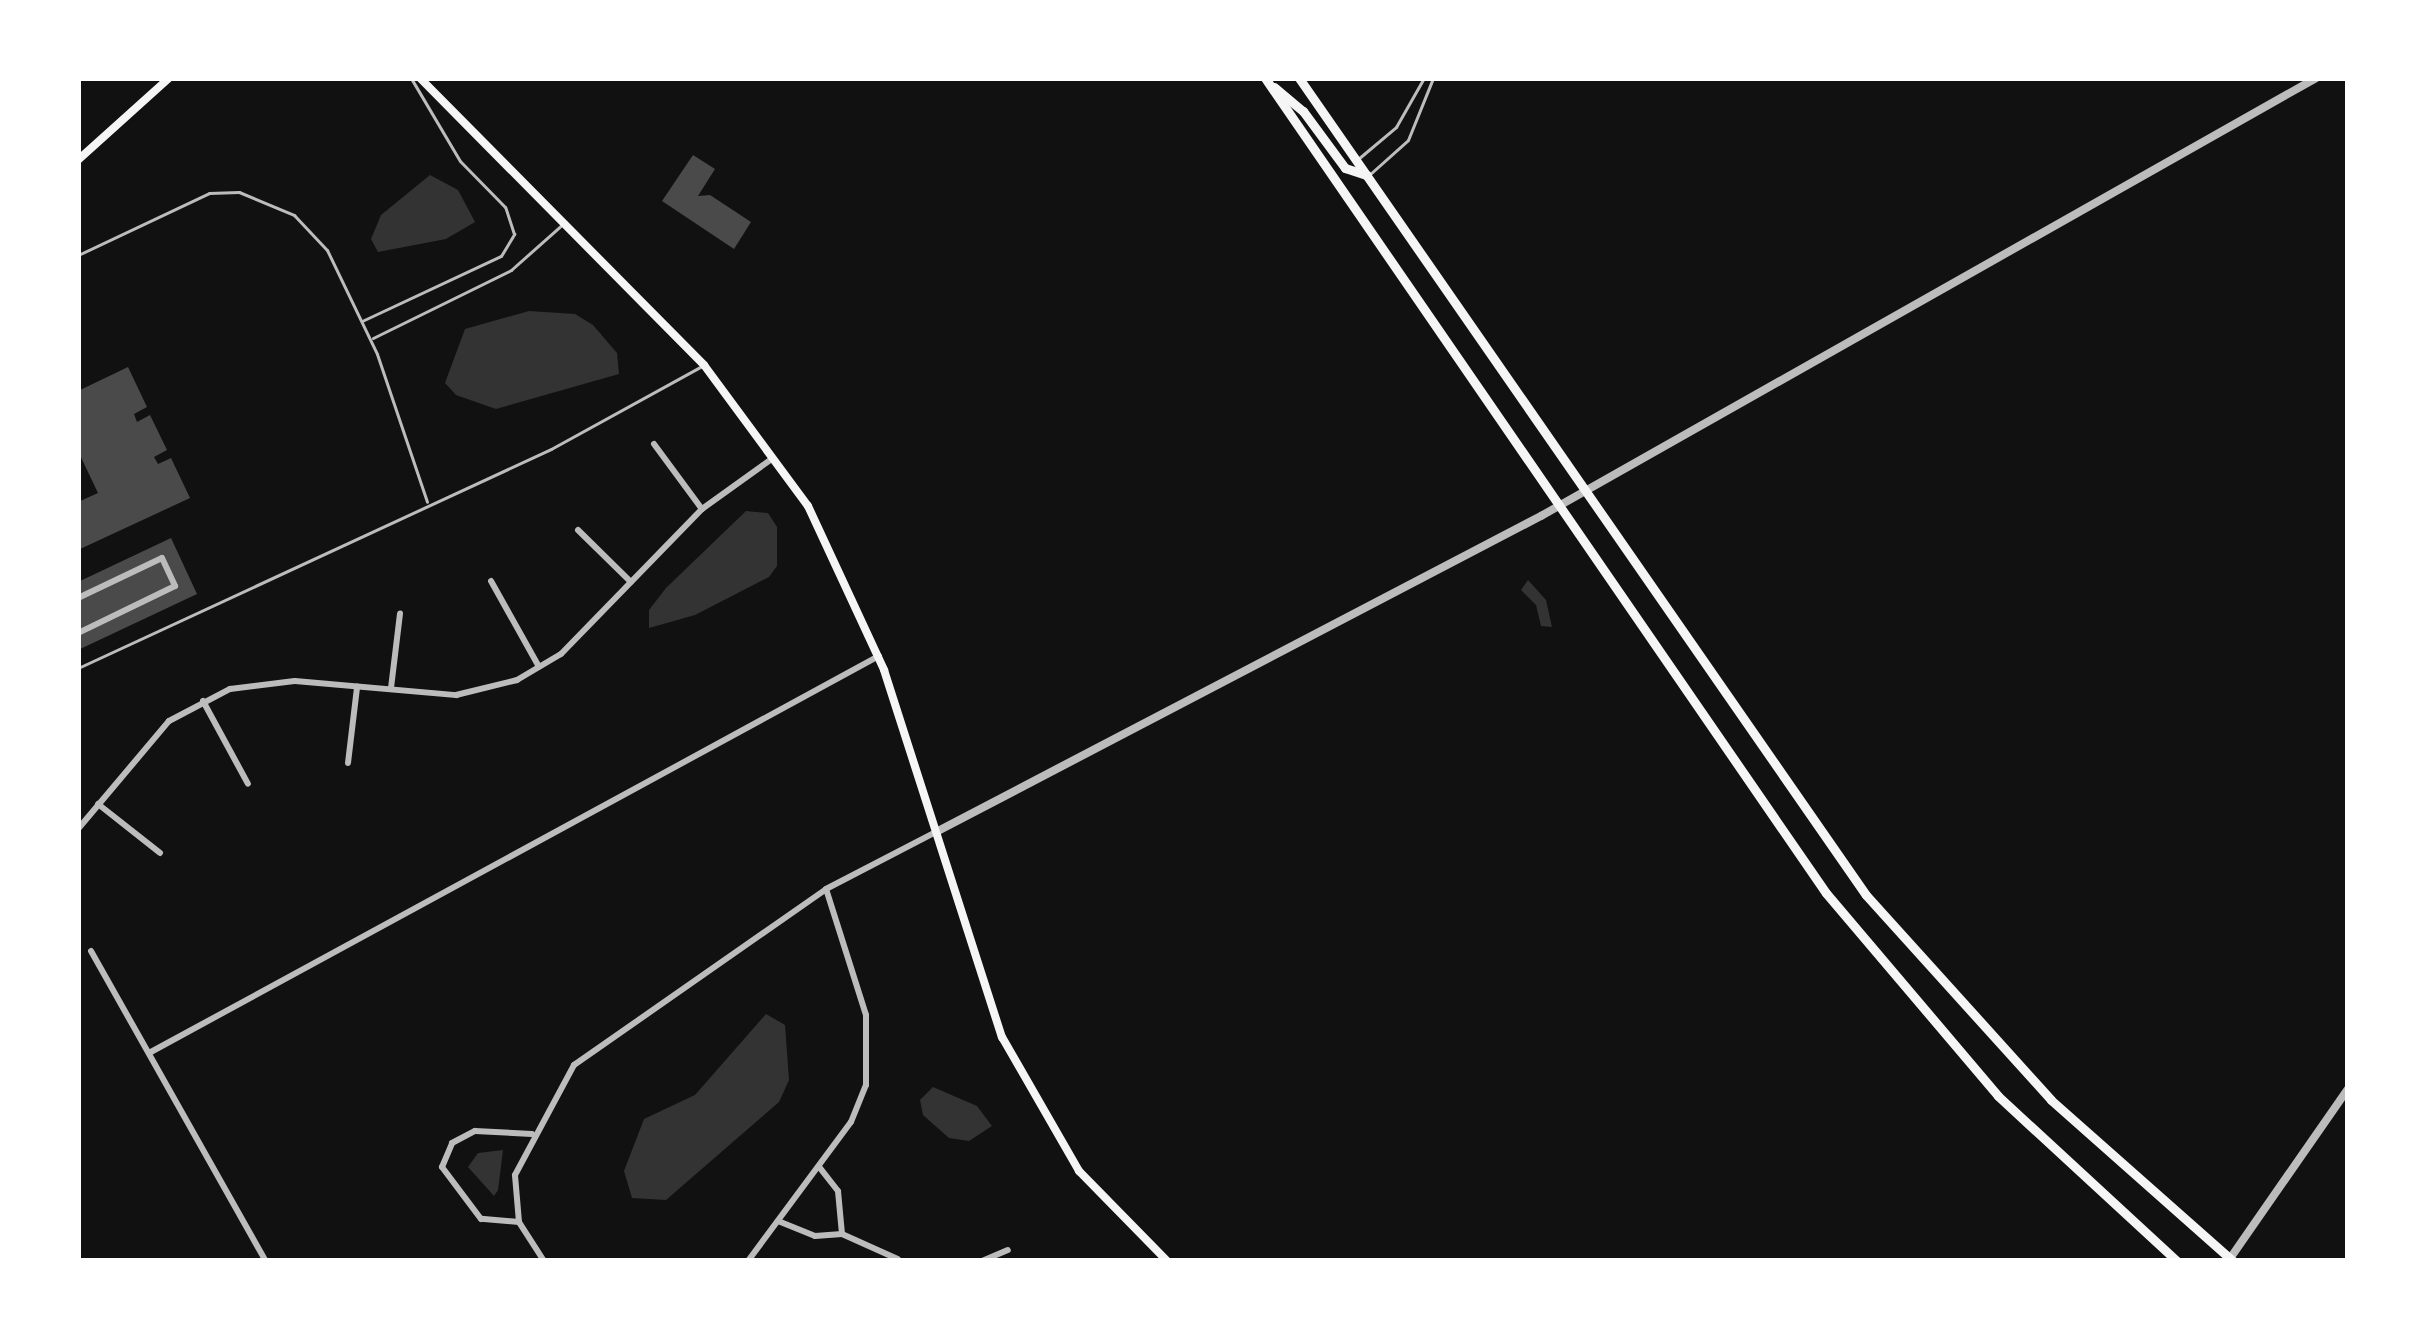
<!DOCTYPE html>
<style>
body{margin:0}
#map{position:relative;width:2426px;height:1339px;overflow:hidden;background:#111;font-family:Helvetica,sans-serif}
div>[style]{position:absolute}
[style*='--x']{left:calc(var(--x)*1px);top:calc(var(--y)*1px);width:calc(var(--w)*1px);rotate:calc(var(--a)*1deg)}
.water>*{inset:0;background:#333}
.building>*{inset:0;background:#4a4a4a}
.service>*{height:3px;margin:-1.5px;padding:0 1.5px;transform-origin:1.5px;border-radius:1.5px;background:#bcbcbc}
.minor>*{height:6px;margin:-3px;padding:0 3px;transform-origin:3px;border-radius:3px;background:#bcbcbc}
.tertiary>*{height:8px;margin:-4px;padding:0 4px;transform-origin:4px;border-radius:4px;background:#bcbcbc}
.secondary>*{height:8px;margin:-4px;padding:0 4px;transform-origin:4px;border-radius:4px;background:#f5f5f5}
.primary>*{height:9px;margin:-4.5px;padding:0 4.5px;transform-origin:4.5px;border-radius:4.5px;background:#f5f5f5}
span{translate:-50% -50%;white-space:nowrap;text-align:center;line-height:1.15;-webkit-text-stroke:12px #fff;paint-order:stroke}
.frame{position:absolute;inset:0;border:81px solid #fff;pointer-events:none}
</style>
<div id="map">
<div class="water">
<div style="clip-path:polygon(430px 175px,458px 190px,475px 222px,446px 239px,378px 252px,371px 239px,381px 215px)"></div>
<div style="clip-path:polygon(529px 311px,575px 314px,593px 325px,617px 353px,619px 374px,496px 409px,456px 395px,445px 383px,465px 329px)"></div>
<div style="clip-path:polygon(746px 511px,768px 513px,777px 527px,777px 566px,769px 577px,695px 615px,649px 628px,649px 610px,666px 588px)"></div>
<div style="clip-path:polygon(1528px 580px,1546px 600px,1552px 627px,1541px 626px,1536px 605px,1521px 590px)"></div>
<div style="clip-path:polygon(766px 1014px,785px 1025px,789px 1080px,779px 1102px,666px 1200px,632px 1198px,624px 1171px,644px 1119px,695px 1095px)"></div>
<div style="clip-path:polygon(933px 1087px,977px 1106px,992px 1126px,969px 1141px,949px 1138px,923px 1115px,920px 1100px)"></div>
<div style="clip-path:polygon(503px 1150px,498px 1190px,494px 1196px,468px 1167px,478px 1153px)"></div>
</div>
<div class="building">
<div style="clip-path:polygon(693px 155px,715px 169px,698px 196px,710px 195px,751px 222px,734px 249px,662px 201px)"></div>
<div style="clip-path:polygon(128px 367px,147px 407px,134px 414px,137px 422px,150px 415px,167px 450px,154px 457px,158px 464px,171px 458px,190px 498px,78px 550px,78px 502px,98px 493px,78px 451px,78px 391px)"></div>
<div style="clip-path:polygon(171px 538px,197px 594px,78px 650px,78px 582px)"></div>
</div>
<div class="service">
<div style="--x:1358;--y:159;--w:50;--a:-40.1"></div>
<div style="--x:1396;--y:127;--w:56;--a:-60.3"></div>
<div style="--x:1369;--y:175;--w:52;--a:-41.9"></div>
<div style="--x:1408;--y:140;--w:67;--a:-68"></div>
<div style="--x:78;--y:255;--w:145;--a:-25.3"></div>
<div style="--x:209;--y:193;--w:30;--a:-2"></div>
<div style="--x:239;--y:192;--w:60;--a:22.7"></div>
<div style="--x:294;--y:215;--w:48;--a:46.7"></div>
<div style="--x:327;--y:250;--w:115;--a:64.3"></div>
<div style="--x:377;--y:354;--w:156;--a:71.3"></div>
<div style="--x:362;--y:321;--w:153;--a:-25.1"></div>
<div style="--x:501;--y:256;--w:26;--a:-59"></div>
<div style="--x:514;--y:234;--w:28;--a:-108"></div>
<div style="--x:505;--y:207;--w:64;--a:-134.4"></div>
<div style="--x:460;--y:161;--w:96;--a:-120.6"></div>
<div style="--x:373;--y:338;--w:154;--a:-26.2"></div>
<div style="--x:511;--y:270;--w:71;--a:-41.6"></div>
<div style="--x:78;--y:668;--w:521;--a:-24.84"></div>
<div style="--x:551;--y:449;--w:172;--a:-28.8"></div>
</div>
<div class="minor">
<div style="--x:654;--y:444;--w:81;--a:53.6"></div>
<div style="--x:578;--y:530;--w:74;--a:44.5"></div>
<div style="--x:491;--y:581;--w:98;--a:60.8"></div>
<div style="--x:78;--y:598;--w:93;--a:-25.5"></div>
<div style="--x:162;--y:558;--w:31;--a:65"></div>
<div style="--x:175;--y:586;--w:108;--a:154.1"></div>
<div style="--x:391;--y:688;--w:75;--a:-83.1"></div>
<div style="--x:203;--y:701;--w:94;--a:61.5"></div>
<div style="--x:348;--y:763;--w:77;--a:-83.2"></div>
<div style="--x:98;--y:804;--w:79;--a:38.3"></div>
<div style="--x:78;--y:829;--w:141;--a:-49.9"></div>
<div style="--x:169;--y:721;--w:69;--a:-27.7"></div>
<div style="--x:230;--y:689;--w:65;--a:-7"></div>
<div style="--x:295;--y:681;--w:162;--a:5"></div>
<div style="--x:456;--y:695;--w:63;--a:-13.8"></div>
<div style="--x:517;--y:680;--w:51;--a:-30.6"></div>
<div style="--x:561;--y:654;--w:202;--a:-45.8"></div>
<div style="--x:702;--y:509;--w:87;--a:-35.7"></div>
<div style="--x:91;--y:951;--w:356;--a:60.6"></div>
<div style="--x:149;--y:1053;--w:831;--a:-28.54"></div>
<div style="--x:778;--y:1221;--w:40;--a:22"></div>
<div style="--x:815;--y:1236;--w:27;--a:-4"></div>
<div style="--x:842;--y:1234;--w:43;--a:-95.3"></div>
<div style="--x:838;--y:1191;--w:31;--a:-128"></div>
<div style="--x:519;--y:1222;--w:38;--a:-175"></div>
<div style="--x:481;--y:1219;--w:65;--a:-126.9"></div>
<div style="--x:442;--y:1167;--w:26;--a:-67"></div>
<div style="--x:452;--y:1143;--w:26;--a:-28"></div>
<div style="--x:475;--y:1131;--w:57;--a:3"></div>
<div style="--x:842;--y:1234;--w:61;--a:24.1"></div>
<div style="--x:544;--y:1261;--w:46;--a:-122.7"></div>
<div style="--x:519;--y:1222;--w:47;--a:-94.9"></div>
<div style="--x:515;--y:1175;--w:125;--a:-61.8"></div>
<div style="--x:574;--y:1065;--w:307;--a:-34.9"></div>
<div style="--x:826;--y:889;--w:124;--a:-27.4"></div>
<div style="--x:748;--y:1261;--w:173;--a:-53.5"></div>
<div style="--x:851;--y:1122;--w:40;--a:-68"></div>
<div style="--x:866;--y:1085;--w:70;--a:-90"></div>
<div style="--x:866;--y:1015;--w:132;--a:-107.6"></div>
<div style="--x:982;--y:1261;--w:28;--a:-23"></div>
</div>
<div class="tertiary">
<div style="--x:936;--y:832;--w:683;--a:-27.58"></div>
<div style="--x:1541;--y:516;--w:890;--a:-29.47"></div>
<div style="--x:2229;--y:1260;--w:208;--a:-55.2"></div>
</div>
<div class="secondary">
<div style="--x:420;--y:78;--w:404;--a:45.3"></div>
<div style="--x:704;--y:365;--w:175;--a:53.6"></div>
<div style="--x:808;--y:506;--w:181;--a:65.1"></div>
<div style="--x:884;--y:670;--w:386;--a:72.2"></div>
<div style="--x:1002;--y:1037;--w:155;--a:60.1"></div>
<div style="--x:1079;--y:1171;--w:126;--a:45.6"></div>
<div style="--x:78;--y:160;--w:122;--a:-42"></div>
</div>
<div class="primary">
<div style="--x:1265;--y:78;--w:989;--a:55.46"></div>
<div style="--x:1826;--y:893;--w:266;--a:49.7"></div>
<div style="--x:1998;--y:1096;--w:243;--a:42.7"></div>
<div style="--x:1299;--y:78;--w:994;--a:55.24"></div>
<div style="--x:1866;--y:895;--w:276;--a:47.9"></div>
<div style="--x:2051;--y:1100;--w:243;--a:41.5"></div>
<div style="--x:1274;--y:87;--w:38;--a:40"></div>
<div style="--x:1303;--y:111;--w:71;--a:53.6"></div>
<div style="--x:1345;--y:168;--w:23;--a:18"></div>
</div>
<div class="frame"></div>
</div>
